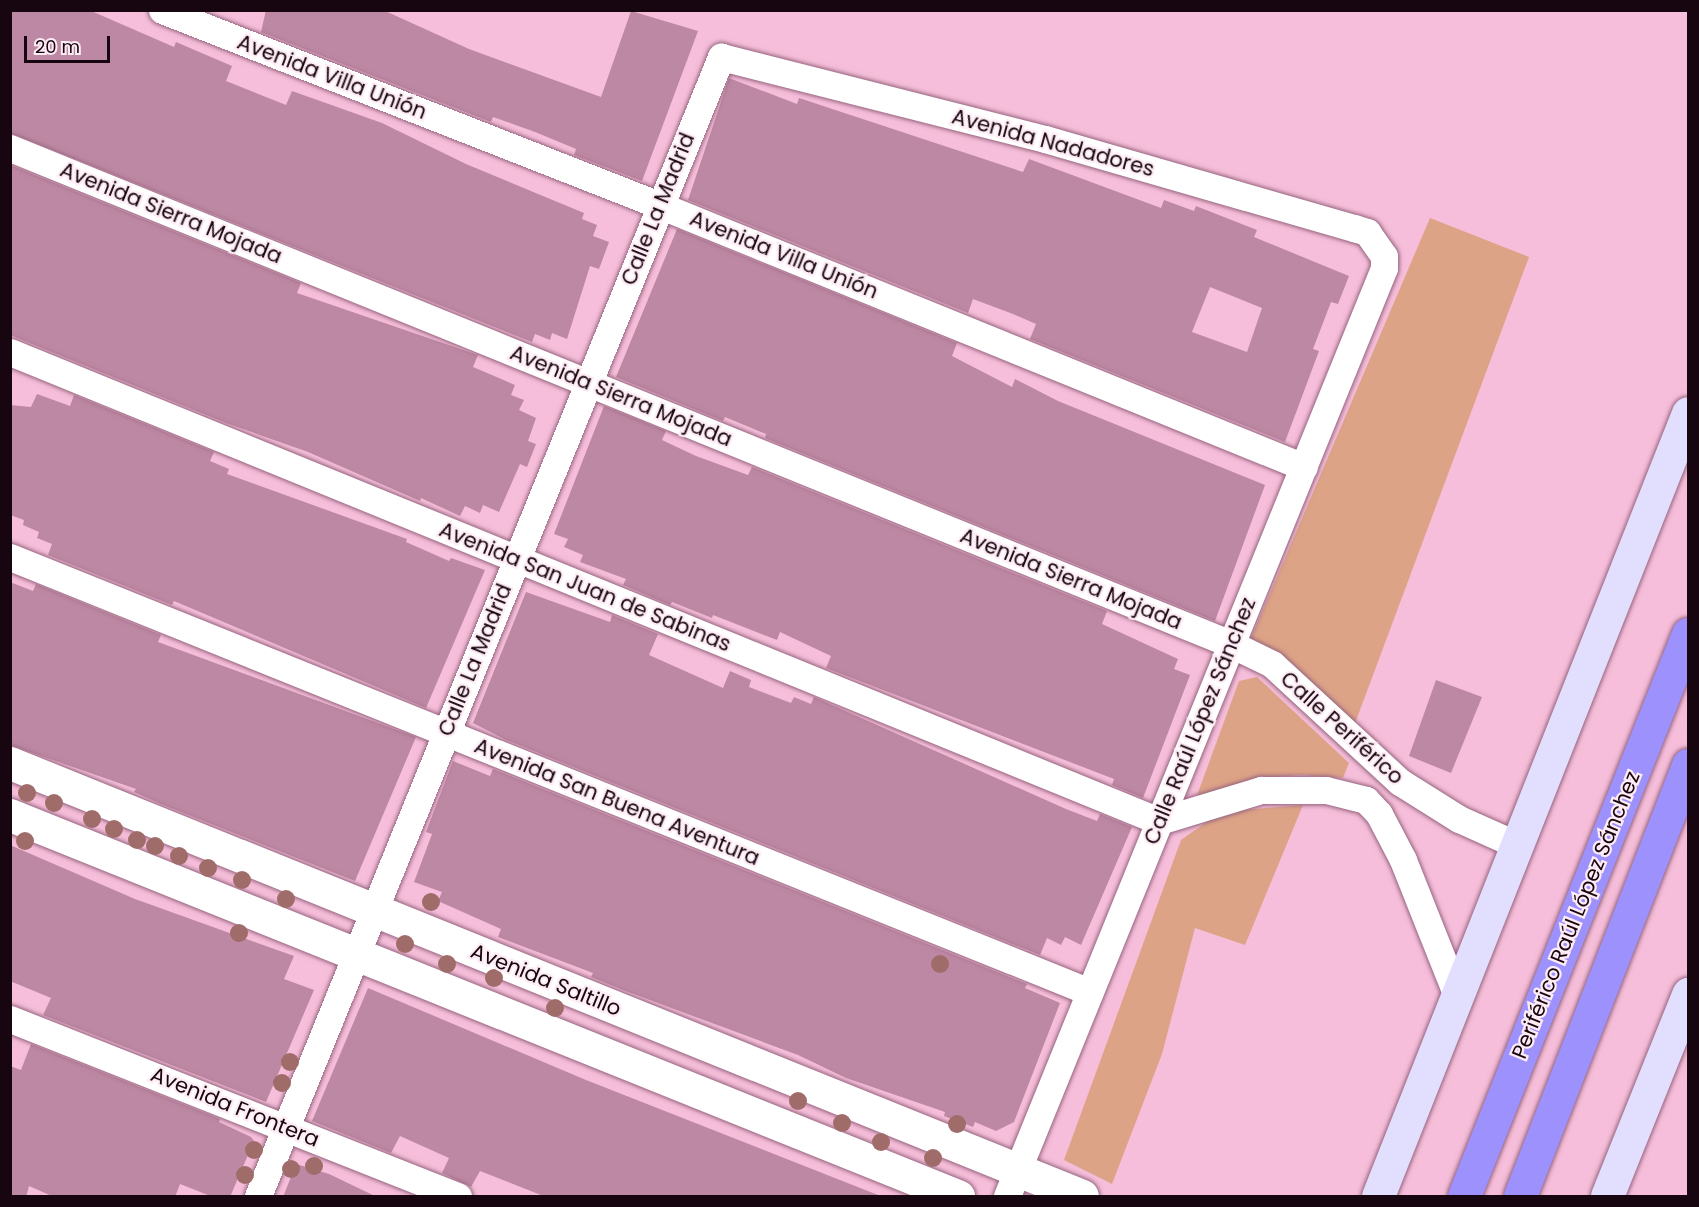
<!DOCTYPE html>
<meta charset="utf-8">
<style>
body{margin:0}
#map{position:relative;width:1699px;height:1207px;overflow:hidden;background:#f6beda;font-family:Poppins,sans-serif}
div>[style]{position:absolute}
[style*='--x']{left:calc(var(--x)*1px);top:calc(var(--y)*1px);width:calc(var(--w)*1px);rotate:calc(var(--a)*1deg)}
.green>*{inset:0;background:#dda387}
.building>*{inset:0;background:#bd88a3}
.roads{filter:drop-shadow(0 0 2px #96647e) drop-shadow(0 0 2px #96647e)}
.minor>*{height:27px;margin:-13.5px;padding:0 13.5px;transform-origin:13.5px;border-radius:13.5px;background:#fff}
.tertiary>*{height:33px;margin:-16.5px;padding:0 16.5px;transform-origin:16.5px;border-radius:16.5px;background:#fff}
.secondary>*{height:33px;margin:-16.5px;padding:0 16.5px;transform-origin:16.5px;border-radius:16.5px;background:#e2defe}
.motorway>*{height:33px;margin:-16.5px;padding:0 16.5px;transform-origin:16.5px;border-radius:16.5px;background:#9d92fd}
.trees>*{width:18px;height:18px;margin:-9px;border-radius:50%;background:#a06c6a}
span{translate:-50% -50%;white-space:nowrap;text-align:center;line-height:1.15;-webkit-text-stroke:4.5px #feecf4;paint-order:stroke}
.street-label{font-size:21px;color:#170610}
.frame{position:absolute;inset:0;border:12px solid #170610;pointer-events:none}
.scale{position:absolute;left:24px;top:36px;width:86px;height:27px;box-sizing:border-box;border:3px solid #170610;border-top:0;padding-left:8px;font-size:18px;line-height:21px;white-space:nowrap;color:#170610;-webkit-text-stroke:4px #feecf4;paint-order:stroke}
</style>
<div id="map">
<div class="green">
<div style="clip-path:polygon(1430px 218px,1529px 257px,1354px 726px,1251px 638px)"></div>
<div style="clip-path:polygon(1257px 677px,1349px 763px,1343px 778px,1301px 775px,1258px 778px,1196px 798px,1239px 681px)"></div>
<div style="clip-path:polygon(1303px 805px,1245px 945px,1195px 928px,1162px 1054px,1112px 1184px,1064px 1160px,1181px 840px,1208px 821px,1230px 811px)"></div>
</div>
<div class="building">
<div style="clip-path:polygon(10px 10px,89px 10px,174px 47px,176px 42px,232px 66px,226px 81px,286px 105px,292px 91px,382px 123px,466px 164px,584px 213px,582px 219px,597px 225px,593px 236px,609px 242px,599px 269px,590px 266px,567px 339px,552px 333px,550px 340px,535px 334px,532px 342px,10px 133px)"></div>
<div style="clip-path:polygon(266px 10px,383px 10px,469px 49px,601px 97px,631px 11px,698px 31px,642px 181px,574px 155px,576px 149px,535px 132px,493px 117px,491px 122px,261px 32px)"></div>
<div style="clip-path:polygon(evenodd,729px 78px,797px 104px,799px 98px,1023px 172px,1029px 159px,1161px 208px,1164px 200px,1194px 211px,1196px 206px,1257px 230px,1254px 237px,1349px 276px,1338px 304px,1331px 302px,1313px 349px,1319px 351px,1285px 442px,1030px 339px,1036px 324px,1013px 314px,973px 299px,968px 313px,688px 200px,729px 78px,1210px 287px,1262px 308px,1247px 352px,1192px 332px,1210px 287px)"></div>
<div style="clip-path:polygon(10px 165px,301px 283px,297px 293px,478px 355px,473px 367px,515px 385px,511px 395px,524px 400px,519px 410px,536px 418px,528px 441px,536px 444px,527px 467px,520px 464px,499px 512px,483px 505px,480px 513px,465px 506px,460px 516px,421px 498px,420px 501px,308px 452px,226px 423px,10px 335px)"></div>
<div style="clip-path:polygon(677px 229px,957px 343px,952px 356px,1012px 387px,1015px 379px,1058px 401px,1265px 485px,1215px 621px,765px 438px,766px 434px,725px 417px,723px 421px,616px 377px)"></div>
<div style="clip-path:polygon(37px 394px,70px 406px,74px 395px,214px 452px,210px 461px,229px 469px,227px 474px,407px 539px,406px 542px,449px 561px,451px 558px,485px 570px,426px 708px,174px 601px,172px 605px,48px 555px,52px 544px,37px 538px,39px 532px,23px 525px,24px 520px,10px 515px,10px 405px,31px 407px)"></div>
<div style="clip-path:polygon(604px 406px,666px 431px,662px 440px,696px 456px,748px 475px,752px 467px,1107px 611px,1102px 624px,1178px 659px,1174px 669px,1190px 675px,1143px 798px,1112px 785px,1114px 779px,826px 668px,831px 656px,780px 632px,777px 640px,713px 615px,712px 618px,672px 602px,670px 605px,623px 585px,626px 579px,580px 562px,583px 555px,564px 547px,568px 539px,554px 534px)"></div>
<div style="clip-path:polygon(10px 582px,33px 591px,36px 584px,161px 635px,158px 642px,416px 737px,355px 881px,161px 804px,134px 792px,136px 789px,10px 745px)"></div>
<div style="clip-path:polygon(526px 592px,610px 622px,612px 615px,658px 634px,649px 655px,723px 688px,730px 671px,751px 680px,749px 687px,791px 703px,794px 697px,811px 704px,814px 697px,1066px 809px,1097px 821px,1100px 814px,1132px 827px,1081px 945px,1065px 937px,1061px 945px,1047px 938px,1040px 955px,504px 739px,473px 723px)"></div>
<div style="clip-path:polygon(1436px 680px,1482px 697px,1451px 773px,1409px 756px)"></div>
<div style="clip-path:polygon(453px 761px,490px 776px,493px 769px,1027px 984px,1025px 988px,1060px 1003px,1014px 1122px,996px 1131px,975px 1122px,973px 1127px,944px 1116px,945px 1112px,846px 1078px,798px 1055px,623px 990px,591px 977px,593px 973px,498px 937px,501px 929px,438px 901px,442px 892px,414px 882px,432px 834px,426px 832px)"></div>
<div style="clip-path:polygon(10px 845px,135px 899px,294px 956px,284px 979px,314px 990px,266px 1102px,43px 1015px,51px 998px,10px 981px)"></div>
<div style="clip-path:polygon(368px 988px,586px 1080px,883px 1197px,546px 1197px,480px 1171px,471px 1187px,442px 1173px,449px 1158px,400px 1136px,391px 1153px,312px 1121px)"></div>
<div style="clip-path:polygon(31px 1044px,220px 1119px,219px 1122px,251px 1137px,254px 1141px,230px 1197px,213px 1197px,180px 1184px,175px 1197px,54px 1197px,29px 1186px,26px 1197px,10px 1197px,10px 1066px,21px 1070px)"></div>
<div style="clip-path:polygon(296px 1164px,329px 1174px,377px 1197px,283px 1197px)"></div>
</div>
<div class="roads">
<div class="minor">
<div style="--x:162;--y:10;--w:534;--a:21.42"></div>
<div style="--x:659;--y:205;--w:696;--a:22.11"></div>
<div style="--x:10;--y:148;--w:1318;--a:22.11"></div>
<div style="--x:1231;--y:644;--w:46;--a:26"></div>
<div style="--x:1272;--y:664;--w:174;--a:42.7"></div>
<div style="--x:1400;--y:782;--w:70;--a:32.1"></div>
<div style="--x:1459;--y:819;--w:64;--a:24.1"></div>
<div style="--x:10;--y:352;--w:1241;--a:22.2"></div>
<div style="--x:1159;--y:821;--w:107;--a:-16.9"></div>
<div style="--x:1261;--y:790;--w:65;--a:0"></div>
<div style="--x:1326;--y:790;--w:41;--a:14"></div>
<div style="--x:1366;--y:800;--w:19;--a:47"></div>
<div style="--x:1379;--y:814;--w:52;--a:62.4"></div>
<div style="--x:1403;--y:860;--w:146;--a:68.3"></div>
<div style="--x:10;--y:557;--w:1164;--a:21.94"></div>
<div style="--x:10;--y:1019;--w:482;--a:21.6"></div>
<div style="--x:258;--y:1196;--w:1230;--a:-67.88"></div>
<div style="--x:721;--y:57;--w:334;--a:14.2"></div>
<div style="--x:1045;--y:139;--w:322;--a:16.1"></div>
<div style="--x:1354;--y:228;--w:14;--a:17"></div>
<div style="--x:1367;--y:232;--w:29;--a:55"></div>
<div style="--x:1384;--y:256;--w:12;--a:90"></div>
<div style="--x:1384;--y:268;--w:1002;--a:112.11"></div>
</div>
<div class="tertiary">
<div style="--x:10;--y:763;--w:1156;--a:21.99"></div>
<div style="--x:10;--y:815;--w:1022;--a:21.9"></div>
</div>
<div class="secondary">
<div style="--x:1378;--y:1196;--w:842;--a:-68.4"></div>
<div style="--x:1607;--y:1196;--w:218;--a:-68.1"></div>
</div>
<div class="motorway">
<div style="--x:1464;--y:1196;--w:605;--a:-68.27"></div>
<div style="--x:1520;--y:1196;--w:463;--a:-68.7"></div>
</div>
</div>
<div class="trees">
<div style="left:27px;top:793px"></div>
<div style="left:54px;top:803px"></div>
<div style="left:92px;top:819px"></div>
<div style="left:114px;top:829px"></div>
<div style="left:137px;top:840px"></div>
<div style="left:25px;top:841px"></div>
<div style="left:155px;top:846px"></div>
<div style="left:179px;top:856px"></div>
<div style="left:208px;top:868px"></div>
<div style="left:242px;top:880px"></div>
<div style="left:286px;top:899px"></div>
<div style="left:431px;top:902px"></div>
<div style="left:239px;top:933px"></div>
<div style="left:405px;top:944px"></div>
<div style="left:447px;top:964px"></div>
<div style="left:940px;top:964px"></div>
<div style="left:494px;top:978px"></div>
<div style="left:555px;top:1008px"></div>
<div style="left:290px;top:1062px"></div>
<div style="left:282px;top:1083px"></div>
<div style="left:798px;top:1101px"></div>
<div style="left:842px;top:1123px"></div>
<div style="left:957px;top:1124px"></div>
<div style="left:881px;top:1142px"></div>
<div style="left:254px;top:1150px"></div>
<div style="left:933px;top:1158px"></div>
<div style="left:314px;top:1166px"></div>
<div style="left:291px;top:1169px"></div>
<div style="left:245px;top:1175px"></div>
</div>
<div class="street-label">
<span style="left:332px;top:77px;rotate:21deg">Avenida Villa Unión</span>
<span style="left:1053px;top:143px;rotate:15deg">Avenida Nadadores</span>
<span style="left:658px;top:209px;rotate:-68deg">Calle La Madrid</span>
<span style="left:171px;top:213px;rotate:22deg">Avenida Sierra Mojada</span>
<span style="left:784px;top:255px;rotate:22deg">Avenida Villa Unión</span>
<span style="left:621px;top:396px;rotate:22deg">Avenida Sierra Mojada</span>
<span style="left:1071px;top:579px;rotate:22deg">Avenida Sierra Mojada</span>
<span style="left:585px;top:587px;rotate:22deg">Avenida San Juan de Sabinas</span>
<span style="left:475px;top:660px;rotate:-68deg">Calle La Madrid</span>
<span style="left:1200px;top:721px;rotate:-68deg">Calle Raúl López Sánchez</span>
<span style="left:1342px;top:728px;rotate:42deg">Calle Periférico</span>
<span style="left:617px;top:802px;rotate:22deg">Avenida San Buena Aventura</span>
<span style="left:1576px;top:915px;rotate:-68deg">Periférico Raúl López Sánchez</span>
<span style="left:546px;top:980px;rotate:22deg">Avenida Saltillo</span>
<span style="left:235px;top:1107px;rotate:22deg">Avenida Frontera</span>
</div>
<div class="frame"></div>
<div class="scale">20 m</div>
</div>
